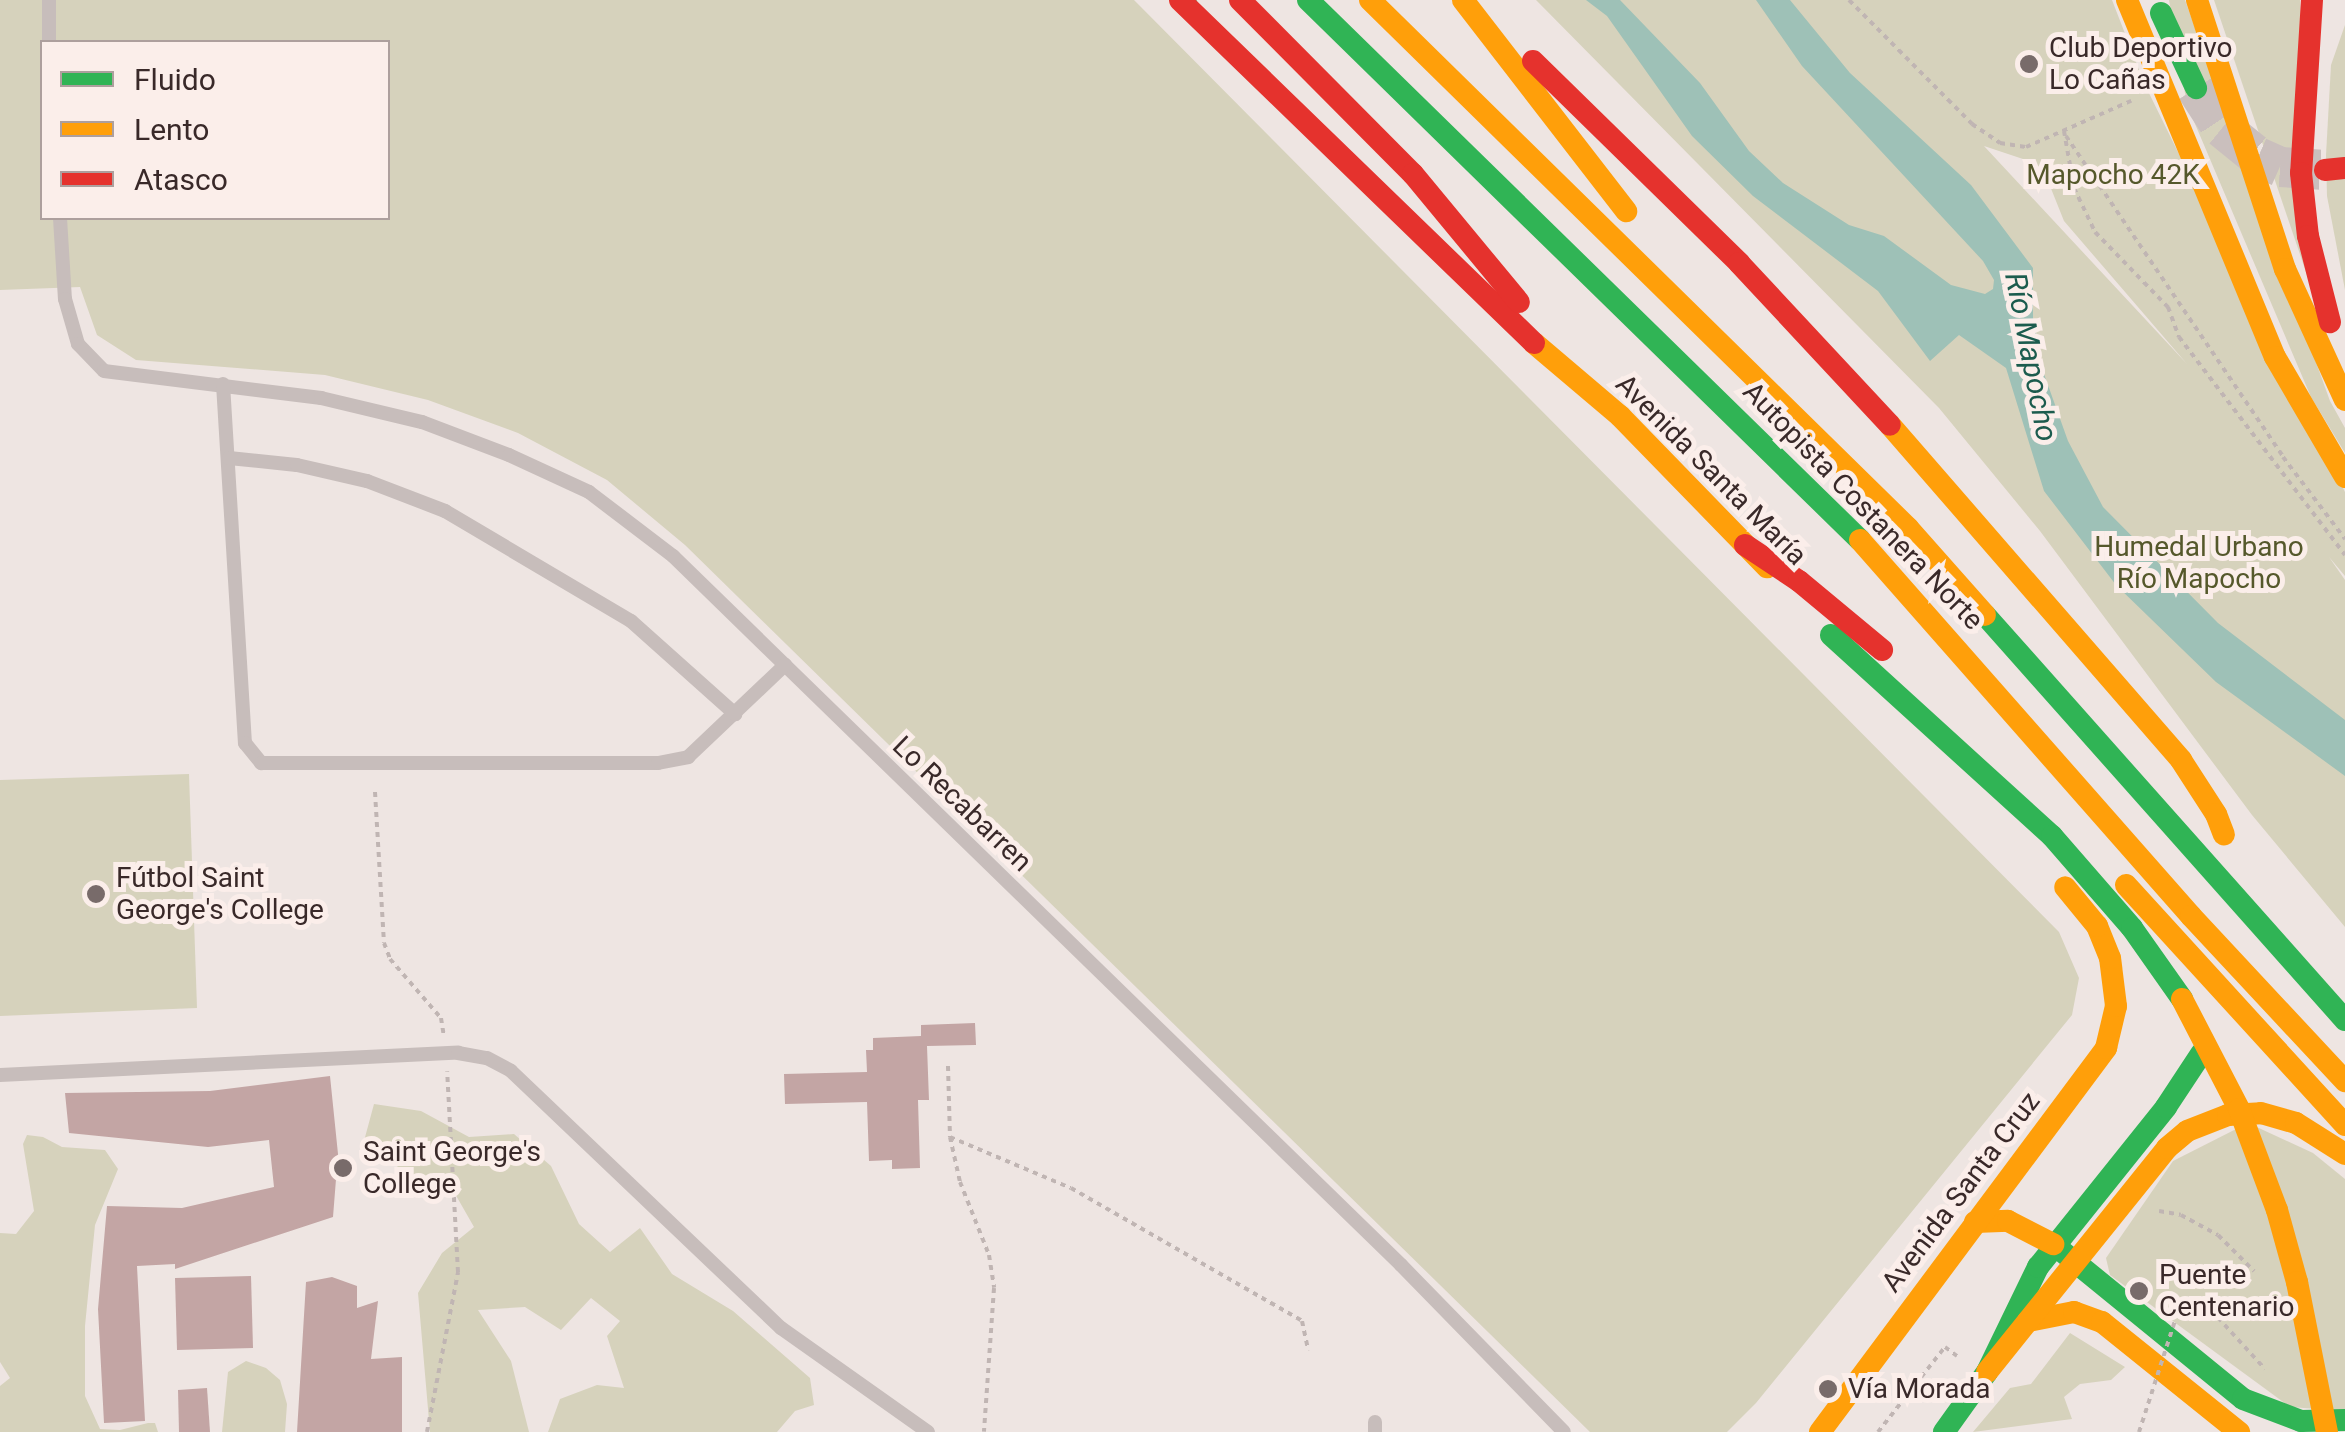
<!DOCTYPE html>
<meta charset="utf-8">
<style>
body{margin:0}
#map{position:relative;width:2345px;height:1432px;overflow:hidden;background:#eee5e2;font-family:Roboto,sans-serif}
div>[style]{position:absolute}
[style*='--x']{left:calc(var(--x)*1px);top:calc(var(--y)*1px);width:calc(var(--w)*1px);rotate:calc(var(--a)*1deg)}
.green>*{inset:0;background:#d6d2bc}
.water>*{inset:0;background:#9ec1b7}
.building>*{inset:0;background:#c3a5a4}
.secondary-tunnel>*{height:40px;margin-top:-20px;transform-origin:0;background:repeating-linear-gradient(90deg,#cabfbd 0 40px,transparent 0 60px)}
.path>*{height:4px;margin-top:-2px;transform-origin:0;background:repeating-linear-gradient(90deg,#c0b5b3 0 5px,transparent 0 10px)}
.lane>*{height:14px;margin:-7px;padding:0 7px;transform-origin:7px;border-radius:7px;background:#c7bdbb}
.fast>*{height:22px;margin:-11px;padding:0 11px;transform-origin:11px;border-radius:11px;background:#30b455}
.slow>*{height:22px;margin:-11px;padding:0 11px;transform-origin:11px;border-radius:11px;background:#ff9f0a}
.jam>*{height:22px;margin:-11px;padding:0 11px;transform-origin:11px;border-radius:11px;background:#e5322d}
.path-bridge>*{height:4px;margin-top:-2px;transform-origin:0;background:repeating-linear-gradient(90deg,#c0b5b3 0 5px,transparent 0 10px)}
.slow-bridge>*{height:22px;margin:-11px;padding:0 11px;transform-origin:11px;border-radius:11px;background:#ff9f0a}
.dots>*{width:28px;height:28px;translate:-50% -50%;box-sizing:border-box;border:5px solid #fbeeea;border-radius:50%}
span{translate:-50% -50%;white-space:nowrap;text-align:center;line-height:1.15;-webkit-text-stroke:10px #fbeeea;paint-order:stroke}
.poi-label{font-size:28px;color:#392929}
.left{translate:0 -50%;text-align:left}
.park-label{font-size:28px;color:#55582b}
.street-label{font-size:28px;color:#392929}
.water-label{font-size:30px;color:#1c5c4e;font-style:italic}
.legend{position:absolute;left:40px;top:40px;width:350px;height:180px;box-sizing:border-box;background:#fbeeea;border:2px solid #ad9f9d;margin:0;padding:12px 18px;list-style:none;font-size:30px;color:#392929}
.legend li{display:flex;align-items:center;gap:20px;height:50px}
.legend b{width:50px;border:2px solid #ad9f9d}
</style>
<div id="map">
<div class="green">
<div style="clip-path:polygon(evenodd,0 0,1134px 0,2059px 932px,2079px 978px,2072px 1015px,1756px 1403px,1727px 1432px,1590px 1432px,685px 545px,607px 480px,518px 433px,428px 400px,325px 375px,136px 360px,97px 335px,80px 287px,0 290px,0 0,42px 42px,388px 42px,388px 218px,42px 218px,42px 42px)"></div>
<div style="clip-path:polygon(evenodd,1536px 0,2112px 0,2143px 80px,2131px 93px,2146px 87px,2345px 492px,2345px 576px,2329px 557px,2345px 580px,2345px 927px,2252px 815px,2040px 531px,1939px 408px,1536px 0,1984px 146px,2032px 162px,2046px 176px,2064px 221px,2187px 364px,1984px 146px)"></div>
<div style="clip-path:polygon(2169px 0,2185px 0,2330px 401px,2345px 428px,2345px 453px,2311px 397px,2187px 105px)"></div>
<div style="clip-path:polygon(2214px 0,2300px 0,2309px 281px)"></div>
<div style="clip-path:polygon(2345px 25px,2345px 290px,2327px 196px,2326px 155px,2331px 65px)"></div>
<div style="clip-path:polygon(189px 774px,197px 1008px,0 1016px,0 780px)"></div>
<div style="clip-path:polygon(374px 1104px,421px 1111px,469px 1137px,514px 1134px,551px 1166px,579px 1224px,610px 1252px,640px 1228px,672px 1274px,733px 1311px,810px 1378px,814px 1405px,795px 1411px,777px 1432px,548px 1432px,560px 1399px,597px 1385px,624px 1388px,607px 1336px,620px 1321px,591px 1298px,561px 1330px,525px 1307px,478px 1310px,511px 1361px,529px 1432px,430px 1432px,418px 1293px,442px 1253px,474px 1227px,450px 1185px,406px 1173px,364px 1141px)"></div>
<div style="clip-path:polygon(2248px 1123px,2313px 1153px,2345px 1179px,2345px 1411px,2290px 1407px,2110px 1275px,2106px 1258px,2173px 1161px)"></div>
<div style="clip-path:polygon(27px 1135px,43px 1137px,62px 1147px,105px 1150px,118px 1169px,95px 1225px,85px 1326px,85px 1396px,100px 1429px,120px 1430px,148px 1423px,155px 1423px,158px 1432px,0 1432px,0 1386px,10px 1378px,0 1362px,0 1233px,16px 1234px,34px 1211px,23px 1144px)"></div>
<div style="clip-path:polygon(2070px 1333px,2125px 1367px,2111px 1380px,2080px 1384px,2064px 1397px,2072px 1419px,1973px 1432px,2010px 1388px,2031px 1384px)"></div>
<div style="clip-path:polygon(246px 1361px,266px 1368px,280px 1380px,287px 1404px,285px 1432px,222px 1432px,228px 1372px)"></div>
</div>
<div class="water">
<div style="clip-path:polygon(1586px 0,1620px 0,1700px 83px,1749px 151px,1783px 183px,1849px 225px,1884px 236px,1951px 285px,1985px 294px,1993px 289px,1994px 280px,1983px 261px,1802px 66px,1756px 0,1790px 0,1850px 73px,1971px 185px,2033px 268px,2033px 318px,2044px 374px,2068px 441px,2103px 507px,2218px 623px,2345px 720px,2345px 776px,2216px 682px,2116px 585px,2044px 491px,2006px 368px,1959px 335px,1930px 361px,1878px 291px,1753px 196px,1692px 136px,1607px 16px)"></div>
</div>
<div class="building">
<div style="clip-path:polygon(975px 1023px,976px 1045px,927px 1046px,929px 1100px,918px 1100px,920px 1168px,892px 1169px,892px 1160px,869px 1161px,867px 1102px,785px 1104px,784px 1074px,867px 1072px,866px 1050px,873px 1050px,873px 1038px,921px 1036px,921px 1025px)"></div>
<div style="clip-path:polygon(330px 1076px,338px 1154px,333px 1217px,175px 1269px,175px 1264px,137px 1266px,145px 1421px,104px 1423px,98px 1309px,107px 1206px,182px 1208px,274px 1187px,269px 1140px,208px 1147px,69px 1133px,65px 1093px,210px 1091px)"></div>
<div style="clip-path:polygon(251px 1276px,253px 1348px,177px 1350px,175px 1278px)"></div>
<div style="clip-path:polygon(332px 1277px,357px 1286px,357px 1308px,378px 1301px,371px 1359px,402px 1357px,402px 1432px,297px 1432px,306px 1282px)"></div>
<div style="clip-path:polygon(207px 1388px,210px 1432px,179px 1432px,178px 1390px)"></div>
</div>
<div class="secondary-tunnel">
<div style="--x:2196;--y:88;--w:48;--a:57"></div>
<div style="--x:2222;--y:128;--w:46;--a:38.9"></div>
<div style="--x:2258;--y:157;--w:24;--a:24"></div>
<div style="--x:2280;--y:167;--w:45;--a:3.8"></div>
</div>
<div class="path">
<div style="--x:1849;--y:0;--w:175;--a:45.2"></div>
<div style="--x:1972;--y:124;--w:34;--a:34"></div>
<div style="--x:2000;--y:143;--w:26;--a:9"></div>
<div style="--x:2026;--y:147;--w:115;--a:-23.7"></div>
<div style="--x:2064;--y:131;--w:58;--a:80"></div>
<div style="--x:2074;--y:188;--w:49;--a:64.5"></div>
<div style="--x:2095;--y:232;--w:105;--a:45.8"></div>
<div style="--x:2168;--y:307;--w:32;--a:70"></div>
<div style="--x:2179;--y:337;--w:274;--a:52.7"></div>
<div style="--x:2066;--y:136;--w:387;--a:55.9"></div>
<div style="--x:2283;--y:457;--w:103;--a:52.9"></div>
<div style="--x:375;--y:792;--w:151;--a:86.6"></div>
<div style="--x:384;--y:943;--w:17;--a:69"></div>
<div style="--x:390;--y:959;--w:78;--a:49.2"></div>
<div style="--x:441;--y:1018;--w:19;--a:81"></div>
<div style="--x:948;--y:1066;--w:71;--a:88.4"></div>
<div style="--x:950;--y:1137;--w:46;--a:77.5"></div>
<div style="--x:960;--y:1182;--w:79;--a:68.3"></div>
<div style="--x:989;--y:1255;--w:33;--a:81"></div>
<div style="--x:994;--y:1288;--w:144;--a:94"></div>
<div style="--x:950;--y:1137;--w:131;--a:22.9"></div>
<div style="--x:1071;--y:1188;--w:267;--a:29.9"></div>
<div style="--x:1302;--y:1321;--w:30;--a:78"></div>
<div style="--x:2159;--y:1211;--w:22;--a:10"></div>
<div style="--x:2181;--y:1215;--w:42;--a:28.4"></div>
<div style="--x:2218;--y:1235;--w:51;--a:45"></div>
<div style="--x:2181;--y:1304;--w:14;--a:-21"></div>
<div style="--x:2194;--y:1299;--w:20;--a:33"></div>
<div style="--x:2211;--y:1310;--w:80;--a:47.5"></div>
<div style="--x:427;--y:1432;--w:163;--a:-79"></div>
<div style="--x:458;--y:1272;--w:201;--a:-93.1"></div>
<div style="--x:1878;--y:1432;--w:108;--a:-51.8"></div>
<div style="--x:1945;--y:1347;--w:15;--a:37"></div>
</div>
<div class="lane">
<div style="--x:49;--y:42;--w:42;--a:-90"></div>
<div style="--x:60;--y:218;--w:81;--a:86.5"></div>
<div style="--x:65;--y:299;--w:47;--a:73.9"></div>
<div style="--x:78;--y:344;--w:37;--a:46"></div>
<div style="--x:104;--y:371;--w:219;--a:7.1"></div>
<div style="--x:321;--y:398;--w:104;--a:13.4"></div>
<div style="--x:422;--y:422;--w:93;--a:20.8"></div>
<div style="--x:509;--y:455;--w:88;--a:24.8"></div>
<div style="--x:589;--y:492;--w:106;--a:37.3"></div>
<div style="--x:673;--y:556;--w:1016;--a:44.24"></div>
<div style="--x:1401;--y:1265;--w:233;--a:45.7"></div>
<div style="--x:223;--y:384;--w:360;--a:86.5"></div>
<div style="--x:245;--y:743;--w:26;--a:51"></div>
<div style="--x:261;--y:763;--w:397;--a:0"></div>
<div style="--x:658;--y:763;--w:31;--a:-11"></div>
<div style="--x:688;--y:757;--w:134;--a:-43.5"></div>
<div style="--x:229;--y:458;--w:68;--a:5.9"></div>
<div style="--x:297;--y:465;--w:72;--a:12.9"></div>
<div style="--x:367;--y:481;--w:84;--a:21"></div>
<div style="--x:445;--y:511;--w:216;--a:30.6"></div>
<div style="--x:631;--y:621;--w:140;--a:41.8"></div>
<div style="--x:0;--y:1075;--w:459;--a:-2.8"></div>
<div style="--x:458;--y:1053;--w:29;--a:10"></div>
<div style="--x:487;--y:1058;--w:27;--a:28"></div>
<div style="--x:511;--y:1071;--w:373;--a:43.6"></div>
<div style="--x:781;--y:1328;--w:180;--a:35.3"></div>
<div style="--x:1375;--y:1422;--w:10;--a:90"></div>
</div>
<div class="fast">
<div style="--x:1182;--y:0;--w:8;--a:50"></div>
<div style="--x:1308;--y:0;--w:772;--a:44.37"></div>
<div style="--x:2161;--y:13;--w:83;--a:65"></div>
<div style="--x:1985;--y:615;--w:542;--a:48.37"></div>
<div style="--x:1831;--y:635;--w:299;--a:42.3"></div>
<div style="--x:2052;--y:836;--w:122;--a:49"></div>
<div style="--x:2132;--y:928;--w:87;--a:54.8"></div>
<div style="--x:2053;--y:1244;--w:245;--a:39.2"></div>
<div style="--x:2243;--y:1399;--w:62;--a:20.8"></div>
<div style="--x:2301;--y:1421;--w:44;--a:-1.3"></div>
<div style="--x:1944;--y:1432;--w:74;--a:-54.4"></div>
<div style="--x:1987;--y:1372;--w:117;--a:-64.1"></div>
<div style="--x:2038;--y:1267;--w:205;--a:-51.3"></div>
<div style="--x:2166;--y:1107;--w:64;--a:-56.6"></div>
</div>
<div class="slow">
<div style="--x:1370;--y:0;--w:754;--a:44.46"></div>
<div style="--x:1908;--y:528;--w:116;--a:48.5"></div>
<div style="--x:1463;--y:0;--w:267;--a:52.3"></div>
<div style="--x:2127;--y:0;--w:386;--a:67.5"></div>
<div style="--x:2275;--y:357;--w:139;--a:59.7"></div>
<div style="--x:2197;--y:0;--w:283;--a:71.9"></div>
<div style="--x:2285;--y:269;--w:144;--a:65.4"></div>
<div style="--x:1534;--y:343;--w:113;--a:40.3"></div>
<div style="--x:1620;--y:416;--w:211;--a:45.8"></div>
<div style="--x:1890;--y:425;--w:444;--a:49"></div>
<div style="--x:2181;--y:760;--w:64;--a:57.1"></div>
<div style="--x:2216;--y:814;--w:22;--a:69"></div>
<div style="--x:1860;--y:540;--w:501;--a:48.64"></div>
<div style="--x:2191;--y:916;--w:226;--a:47"></div>
<div style="--x:2126;--y:885;--w:325;--a:47.6"></div>
<div style="--x:1975;--y:1222;--w:33;--a:-2"></div>
<div style="--x:2008;--y:1221;--w:51;--a:27.1"></div>
<div style="--x:2028;--y:1321;--w:47;--a:-11.1"></div>
<div style="--x:2074;--y:1312;--w:30;--a:20"></div>
<div style="--x:2102;--y:1322;--w:176;--a:38.8"></div>
<div style="--x:1987;--y:1372;--w:287;--a:-51.2"></div>
<div style="--x:2167;--y:1148;--w:26;--a:-40"></div>
<div style="--x:2187;--y:1131;--w:44;--a:-21.3"></div>
<div style="--x:2228;--y:1115;--w:33;--a:-3"></div>
<div style="--x:2261;--y:1113;--w:36;--a:16"></div>
<div style="--x:2296;--y:1123;--w:58;--a:32.3"></div>
<div style="--x:1820;--y:1432;--w:479;--a:-53.3"></div>
<div style="--x:2106;--y:1048;--w:43;--a:-76.6"></div>
<div style="--x:2116;--y:1006;--w:48;--a:-97.1"></div>
<div style="--x:2110;--y:958;--w:35;--a:-112"></div>
<div style="--x:2097;--y:926;--w:50;--a:-129.4"></div>
</div>
<div class="jam">
<div style="--x:1180;--y:0;--w:493;--a:44.1"></div>
<div style="--x:1240;--y:0;--w:245;--a:45.2"></div>
<div style="--x:1413;--y:174;--w:166;--a:50.4"></div>
<div style="--x:2312;--y:0;--w:173;--a:93.6"></div>
<div style="--x:2301;--y:173;--w:63;--a:83.7"></div>
<div style="--x:2308;--y:236;--w:89;--a:75.7"></div>
<div style="--x:1533;--y:61;--w:289;--a:44.4"></div>
<div style="--x:1739;--y:263;--w:221;--a:47"></div>
<div style="--x:2325;--y:170;--w:20;--a:-6"></div>
<div style="--x:1745;--y:545;--w:65;--a:33.7"></div>
<div style="--x:1799;--y:581;--w:108;--a:39.7"></div>
</div>
<div class="path-bridge">
<div style="--x:2139;--y:1432;--w:130;--a:-72.1"></div>
</div>
<div class="slow-bridge">
<div style="--x:2182;--y:999;--w:124;--a:62.6"></div>
<div style="--x:2239;--y:1109;--w:108;--a:69.4"></div>
<div style="--x:2277;--y:1210;--w:75;--a:74.5"></div>
<div style="--x:2297;--y:1282;--w:153;--a:78.7"></div>
</div>
<div class="dots">
<div style="left:2029px;top:64px;background:#786b6a"></div>
<div style="left:96px;top:894px;background:#786b6a"></div>
<div style="left:343px;top:1168px;background:#786b6a"></div>
<div style="left:2139px;top:1291px;background:#786b6a"></div>
<div style="left:1828px;top:1389px;background:#786b6a"></div>
</div>
<div class="poi-label">
<span class="left" style="left:2049px;top:64px">Club Deportivo<br>Lo Cañas</span>
<span class="left" style="left:116px;top:894px">Fútbol Saint<br>George's College</span>
<span class="left" style="left:363px;top:1168px">Saint George's<br>College</span>
<span class="left" style="left:2159px;top:1291px">Puente<br>Centenario</span>
<span class="left" style="left:1848px;top:1389px">Vía Morada</span>
</div>
<div class="park-label">
<span style="left:2113px;top:175px">Mapocho 42K</span>
<span style="left:2199px;top:563px">Humedal Urbano<br>Río Mapocho</span>
</div>
<div class="street-label">
<span style="left:1711px;top:470px;rotate:45deg">Avenida Santa María</span>
<span style="left:1863px;top:506px;rotate:46deg">Autopista Costanera Norte</span>
<span style="left:962px;top:804px;rotate:44deg">Lo Recabarren</span>
<span style="left:1961px;top:1192px;rotate:-53deg">Avenida Santa Cruz</span>
</div>
<div class="water-label">
<span style="left:2031px;top:357px;rotate:79deg">Río Mapocho</span>
</div>
<ul class="legend">
<li><b style="height:12px;background:#30b455"></b>Fluido</li>
<li><b style="height:12px;background:#ff9f0a"></b>Lento</li>
<li><b style="height:12px;background:#e5322d"></b>Atasco</li>
</ul>
</div>
